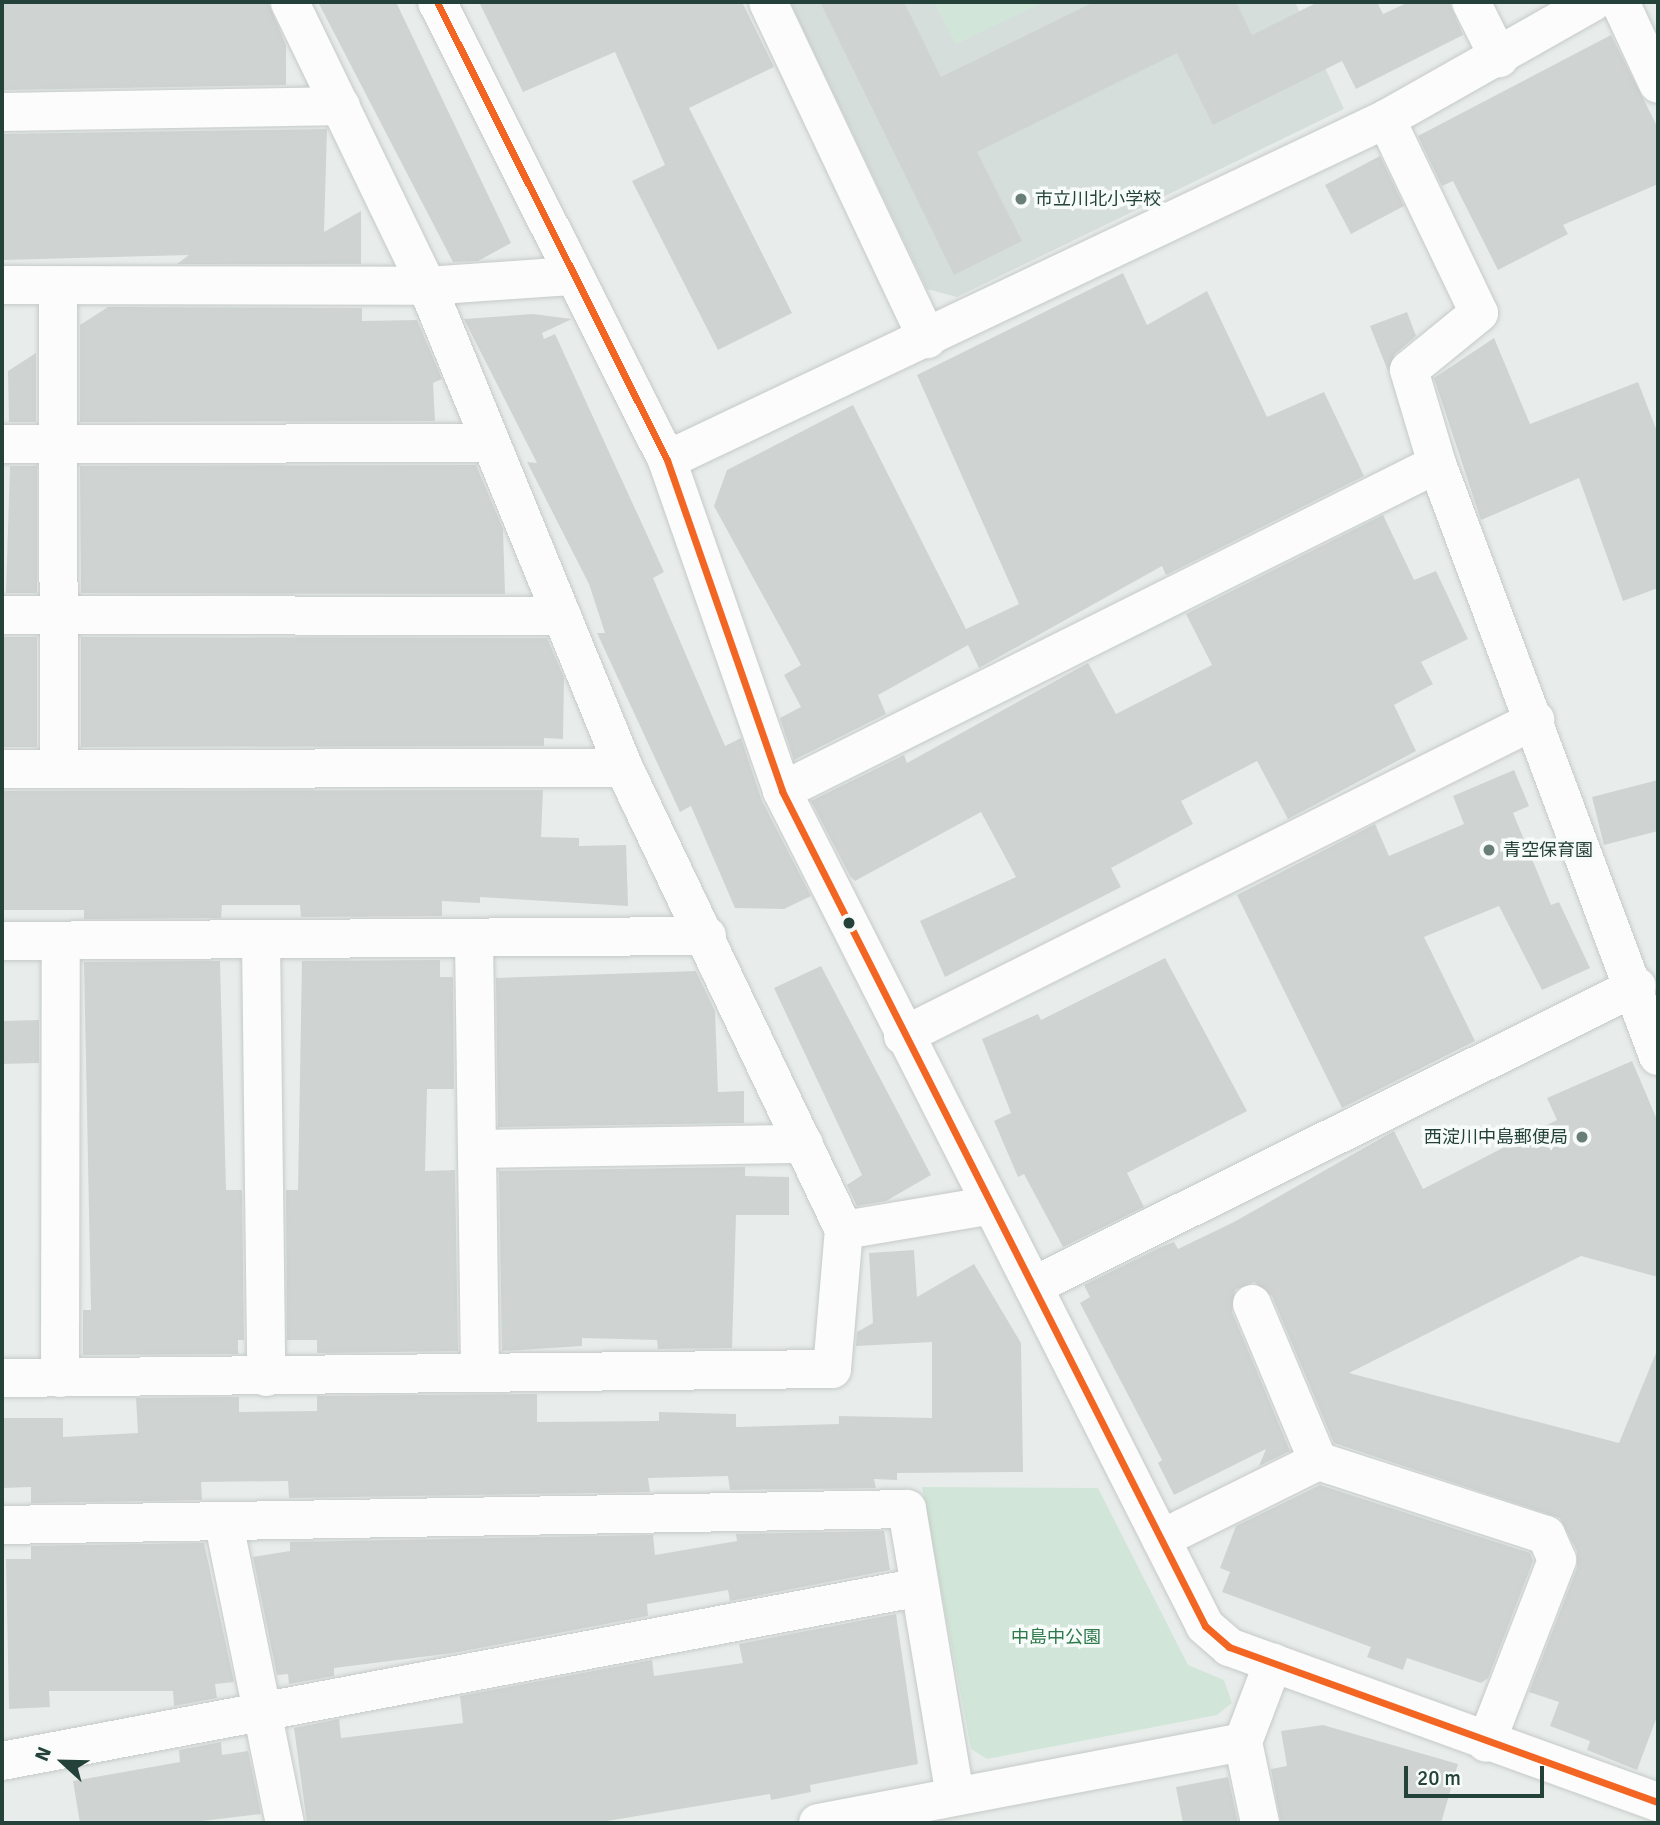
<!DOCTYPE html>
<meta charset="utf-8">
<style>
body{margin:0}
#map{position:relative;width:1660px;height:1825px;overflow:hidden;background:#e8edeb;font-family:Signika,"Noto Sans JP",sans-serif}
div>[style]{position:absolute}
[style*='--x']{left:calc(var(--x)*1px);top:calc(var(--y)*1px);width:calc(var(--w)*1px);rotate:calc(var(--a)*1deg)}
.built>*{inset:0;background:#d6dedb}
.green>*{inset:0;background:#d1e6d8}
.building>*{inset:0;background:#cfd4d2}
.roads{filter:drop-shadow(0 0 2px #c5cac8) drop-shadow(0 0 2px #c5cac8)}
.minor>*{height:38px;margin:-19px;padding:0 19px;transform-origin:19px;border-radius:19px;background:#fcfcfc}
.bus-1>*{height:7px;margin:-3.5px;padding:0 3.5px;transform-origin:3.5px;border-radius:3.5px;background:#f26522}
.dots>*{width:19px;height:19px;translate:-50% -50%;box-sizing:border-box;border:4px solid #f7fbf9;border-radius:50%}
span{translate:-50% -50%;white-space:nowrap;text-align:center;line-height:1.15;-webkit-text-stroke:7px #f7fbf9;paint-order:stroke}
.poi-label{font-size:18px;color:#24423a}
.left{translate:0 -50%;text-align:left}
.right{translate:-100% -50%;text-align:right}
.park-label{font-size:18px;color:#2d7a4b}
.frame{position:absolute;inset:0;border:4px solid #24423a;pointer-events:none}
.north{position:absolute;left:28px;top:1727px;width:70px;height:70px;-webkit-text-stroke:5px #f7fbf9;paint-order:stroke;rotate:292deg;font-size:19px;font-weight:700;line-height:28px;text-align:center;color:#24423a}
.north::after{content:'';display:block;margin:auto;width:24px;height:32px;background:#24423a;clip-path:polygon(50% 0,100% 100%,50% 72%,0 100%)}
.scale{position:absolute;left:1404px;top:1766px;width:140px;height:32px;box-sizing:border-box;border:4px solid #24423a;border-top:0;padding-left:9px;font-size:21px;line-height:24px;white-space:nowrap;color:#24423a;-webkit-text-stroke:5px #f7fbf9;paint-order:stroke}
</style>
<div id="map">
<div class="built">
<div style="clip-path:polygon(790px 2px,1295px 2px,1344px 109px,957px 297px,927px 289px)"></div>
</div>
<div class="green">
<div style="clip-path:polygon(934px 2px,1044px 2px,956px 44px)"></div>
<div style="clip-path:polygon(922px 1487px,1098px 1488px,1188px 1665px,1224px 1680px,1232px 1703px,1217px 1715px,987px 1759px,971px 1749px)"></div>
</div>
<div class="building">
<div style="clip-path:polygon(3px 2px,268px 2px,286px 45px,286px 85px,3px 90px)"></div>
<div style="clip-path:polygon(318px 2px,396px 2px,511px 243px,478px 261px,453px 262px)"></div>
<div style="clip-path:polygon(479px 2px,742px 2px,774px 67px,689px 108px,792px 313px,718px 350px,632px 181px,665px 165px,615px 52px,523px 92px)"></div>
<div style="clip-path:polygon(820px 2px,904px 2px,941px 77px,1094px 2px,1236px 2px,1252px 35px,1318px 2px,1377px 2px,1383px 14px,1409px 2px,1449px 2px,1463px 35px,1356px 89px,1342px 61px,1213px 125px,1177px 53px,977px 152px,1022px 241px,954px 275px)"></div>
<div style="clip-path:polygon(1611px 35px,1658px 128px,1658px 184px,1563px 225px,1568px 234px,1498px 270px,1453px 181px,1442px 186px,1418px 136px)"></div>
<div style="clip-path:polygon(327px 129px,324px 232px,361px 211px,361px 264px,177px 264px,189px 255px,2px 260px,3px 134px)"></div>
<div style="clip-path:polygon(1380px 156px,1404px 206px,1351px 234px,1325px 185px)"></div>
<div style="clip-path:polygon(1123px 273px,1147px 325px,1207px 291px,1267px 417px,1324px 392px,1364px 476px,1166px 575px,1162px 566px,979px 668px,968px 645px,878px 695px,886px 714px,794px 760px,780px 718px,801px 707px,784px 675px,801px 665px,714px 506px,727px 470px,853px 405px,966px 629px,1019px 604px,917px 375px)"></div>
<div style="clip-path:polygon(108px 307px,362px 308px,362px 321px,417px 320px,442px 379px,433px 383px,435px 421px,80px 422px,80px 325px)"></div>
<div style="clip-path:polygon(1407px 312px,1416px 336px,1395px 354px,1388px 371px,1370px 326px)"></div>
<div style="clip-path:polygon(533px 314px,572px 319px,542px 333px,544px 339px,555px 334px,664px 572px,653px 578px,725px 746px,741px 738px,762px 801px,811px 896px,784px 909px,735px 908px,691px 806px,680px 812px,597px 633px,605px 633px,589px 584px,527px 462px,537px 463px,464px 319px)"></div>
<div style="clip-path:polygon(1494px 338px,1530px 424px,1638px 382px,1658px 434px,1658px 588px,1623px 601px,1579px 478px,1481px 520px,1434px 378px)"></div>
<div style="clip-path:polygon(36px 353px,36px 422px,9px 422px,8px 371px)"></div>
<div style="clip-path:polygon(476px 465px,503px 529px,505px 594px,81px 593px,80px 466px)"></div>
<div style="clip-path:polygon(10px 466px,37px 466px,37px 593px,6px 593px)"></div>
<div style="clip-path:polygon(1383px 515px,1414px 580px,1436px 571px,1468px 639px,1421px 662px,1433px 684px,1394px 705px,1416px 751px,1288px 819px,1257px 761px,1181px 801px,1193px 824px,1111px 868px,1121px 887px,945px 977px,920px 921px,1016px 877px,981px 812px,855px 881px,850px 876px,811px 801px,904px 755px,907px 763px,1088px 663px,1116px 714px,1212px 665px,1186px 614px)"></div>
<div style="clip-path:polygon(4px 637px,37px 637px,37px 747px,2px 747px)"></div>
<div style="clip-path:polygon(81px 637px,547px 638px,564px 678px,563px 739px,544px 738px,544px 746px,81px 747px)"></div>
<div style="clip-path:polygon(1514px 770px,1529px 806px,1513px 813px,1551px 905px,1559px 902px,1590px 968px,1542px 990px,1499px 906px,1424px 937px,1475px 1041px,1342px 1108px,1237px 895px,1375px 824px,1389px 856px,1464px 824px,1453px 796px)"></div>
<div style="clip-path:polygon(1658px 780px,1658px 831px,1604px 845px,1592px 797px)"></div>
<div style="clip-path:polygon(543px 790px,541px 837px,579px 838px,579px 846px,626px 845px,628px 906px,480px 897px,480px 903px,442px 901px,442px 916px,301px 917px,300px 905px,222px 905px,221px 918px,84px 919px,84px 910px,2px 910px,2px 791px)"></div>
<div style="clip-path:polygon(1165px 958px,1247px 1111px,1127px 1173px,1144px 1207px,1063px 1247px,1024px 1174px,1018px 1177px,994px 1121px,1011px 1113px,982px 1039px,1038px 1014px,1041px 1020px)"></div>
<div style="clip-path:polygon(440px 960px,440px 977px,453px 977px,454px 1089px,427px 1089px,425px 1171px,455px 1170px,458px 1351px,317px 1353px,317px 1340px,287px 1340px,286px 1190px,298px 1190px,302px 961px)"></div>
<div style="clip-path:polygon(220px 961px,226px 1190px,242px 1190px,244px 1340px,238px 1340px,238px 1354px,83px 1355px,83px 1310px,91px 1310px,84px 962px)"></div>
<div style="clip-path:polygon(821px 966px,931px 1175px,886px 1201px,857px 1206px,847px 1185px,862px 1175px,774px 988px)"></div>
<div style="clip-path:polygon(696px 971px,715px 1011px,718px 1092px,744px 1091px,744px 1123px,498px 1127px,496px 978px)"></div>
<div style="clip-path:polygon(39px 1020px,39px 1063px,2px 1064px,2px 1021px)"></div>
<div style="clip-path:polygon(1632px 1061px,1658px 1122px,1658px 1277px,1581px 1256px,1349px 1373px,1619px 1443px,1658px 1348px,1658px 1714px,1637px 1770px,1587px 1750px,1590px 1741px,1550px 1726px,1559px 1702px,1529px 1692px,1577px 1568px,1577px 1551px,1560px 1518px,1334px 1443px,1272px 1296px,1254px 1282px,1235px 1290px,1232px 1312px,1290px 1451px,1259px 1466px,1266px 1449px,1174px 1495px,1158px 1463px,1162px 1460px,1080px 1303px,1090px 1297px,1084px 1285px,1163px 1246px,1174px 1242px,1178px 1249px,1234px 1222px,1394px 1131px,1423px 1189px,1557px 1120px,1547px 1098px)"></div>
<div style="clip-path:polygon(745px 1167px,745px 1176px,789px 1177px,789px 1215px,736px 1215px,732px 1348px,658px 1349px,657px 1340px,582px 1338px,582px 1346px,502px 1351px,499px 1171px)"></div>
<div style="clip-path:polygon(914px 1250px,917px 1297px,974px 1264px,1021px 1343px,1023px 1472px,897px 1473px,897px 1480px,874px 1479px,876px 1488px,730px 1490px,728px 1476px,648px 1478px,650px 1492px,289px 1498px,288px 1481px,201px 1482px,202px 1500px,31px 1503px,31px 1487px,2px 1488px,2px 1418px,63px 1418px,63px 1437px,138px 1433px,136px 1398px,239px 1397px,239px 1412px,317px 1411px,317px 1396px,537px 1394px,537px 1422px,659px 1421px,659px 1412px,736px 1414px,736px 1427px,839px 1424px,839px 1416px,932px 1418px,932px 1342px,856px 1346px,857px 1332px,873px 1323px,869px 1253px)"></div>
<div style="clip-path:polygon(1320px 1485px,1530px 1553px,1533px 1561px,1488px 1678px,1481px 1683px,1407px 1658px,1403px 1670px,1367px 1657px,1371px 1647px,1222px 1592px,1230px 1572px,1220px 1568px,1236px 1526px)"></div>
<div style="clip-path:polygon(884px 1531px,890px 1570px,730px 1601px,728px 1590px,647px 1604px,648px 1616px,453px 1653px,334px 1668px,334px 1676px,289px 1684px,288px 1674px,277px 1675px,253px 1557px,290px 1551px,290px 1542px,653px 1535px,655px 1555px,737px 1541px,736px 1534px)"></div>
<div style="clip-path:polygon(204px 1543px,234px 1682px,215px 1684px,217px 1698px,174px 1706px,173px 1691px,49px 1691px,50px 1707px,9px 1709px,6px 1559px,31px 1559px,31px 1546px)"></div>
<div style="clip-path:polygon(896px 1614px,918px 1764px,810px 1785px,811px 1792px,771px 1800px,770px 1794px,595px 1823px,307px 1823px,294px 1728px,339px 1719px,341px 1738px,463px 1723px,460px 1696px,652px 1660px,654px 1676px,743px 1663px,739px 1644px)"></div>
<div style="clip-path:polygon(1323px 1725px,1458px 1764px,1441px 1823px,1281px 1823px,1271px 1769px,1287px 1766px,1281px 1731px)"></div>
<div style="clip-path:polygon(221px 1742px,222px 1755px,248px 1751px,261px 1814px,186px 1823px,80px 1823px,73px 1781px,180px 1762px,179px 1750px)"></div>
<div style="clip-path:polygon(1228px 1777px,1238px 1823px,1183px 1823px,1176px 1787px)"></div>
</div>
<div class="roads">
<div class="minor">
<div style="--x:437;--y:2;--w:513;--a:63.33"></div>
<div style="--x:667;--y:460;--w:350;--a:70.8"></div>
<div style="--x:782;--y:791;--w:936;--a:63.13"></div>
<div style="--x:1205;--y:1626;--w:32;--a:41"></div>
<div style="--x:1229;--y:1647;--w:456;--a:19.9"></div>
<div style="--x:768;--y:2;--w:373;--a:64.7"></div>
<div style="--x:1471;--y:2;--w:63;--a:63.4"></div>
<div style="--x:1620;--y:2;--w:90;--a:65.1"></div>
<div style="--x:2;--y:112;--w:339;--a:-1"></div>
<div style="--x:1386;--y:119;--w:215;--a:64.4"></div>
<div style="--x:1479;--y:313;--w:90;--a:140.8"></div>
<div style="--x:1409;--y:370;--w:98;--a:73.4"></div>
<div style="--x:1437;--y:464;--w:632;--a:69.53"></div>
<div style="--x:2;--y:285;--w:425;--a:0.1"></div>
<div style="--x:427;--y:286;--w:144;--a:-4"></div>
<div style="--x:58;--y:286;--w:483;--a:89.9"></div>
<div style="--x:2;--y:444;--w:489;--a:-0.1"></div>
<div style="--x:667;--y:460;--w:796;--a:-25.37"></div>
<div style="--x:1386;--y:119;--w:238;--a:-29.5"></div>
<div style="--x:2;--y:615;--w:560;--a:0.1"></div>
<div style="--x:2;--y:769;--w:622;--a:-0.09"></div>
<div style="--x:782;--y:791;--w:732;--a:-26.53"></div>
<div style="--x:474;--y:938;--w:435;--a:89.2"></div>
<div style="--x:261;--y:940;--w:437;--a:89.3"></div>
<div style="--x:2;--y:941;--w:705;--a:-0.41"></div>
<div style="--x:903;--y:1036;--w:707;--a:-26.57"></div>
<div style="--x:477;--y:1149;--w:327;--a:-0.9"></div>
<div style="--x:844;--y:1230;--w:145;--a:-9.5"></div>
<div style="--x:1033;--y:1286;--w:674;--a:-26.41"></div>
<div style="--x:1252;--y:1304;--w:170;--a:67.2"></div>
<div style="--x:2;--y:1378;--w:830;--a:-0.62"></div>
<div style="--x:832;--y:1369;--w:140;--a:-85.1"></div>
<div style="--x:844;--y:1230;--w:512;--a:-115.46"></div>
<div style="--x:624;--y:768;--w:521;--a:-112.23"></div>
<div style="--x:427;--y:286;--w:315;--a:-115.8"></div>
<div style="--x:60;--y:1378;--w:437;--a:-89.9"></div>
<div style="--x:224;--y:1524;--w:305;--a:78.5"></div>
<div style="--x:2;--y:1525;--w:905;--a:-1.01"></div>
<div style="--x:907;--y:1509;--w:291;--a:80.5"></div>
<div style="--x:1161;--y:1539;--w:175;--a:-26.4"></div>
<div style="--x:1318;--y:1461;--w:240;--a:18"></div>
<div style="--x:1546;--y:1535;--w:27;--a:66"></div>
<div style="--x:1557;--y:1560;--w:196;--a:111.2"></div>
<div style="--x:1243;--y:1742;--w:83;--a:78.1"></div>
<div style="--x:2;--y:1761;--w:934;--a:-10.73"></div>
<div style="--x:818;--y:1823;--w:433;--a:-10.8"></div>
<div style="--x:1243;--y:1742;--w:85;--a:-69.2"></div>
</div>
</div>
<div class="bus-1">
<div style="--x:437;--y:2;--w:513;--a:63.33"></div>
<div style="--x:667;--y:460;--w:350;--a:70.8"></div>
<div style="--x:782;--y:791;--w:936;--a:63.13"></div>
<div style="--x:1205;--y:1626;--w:32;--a:41"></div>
<div style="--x:1229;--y:1647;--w:456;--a:19.9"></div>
</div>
<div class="dots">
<div style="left:1021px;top:199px;background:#697e78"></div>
<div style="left:1489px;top:850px;background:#697e78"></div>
<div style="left:849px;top:923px;background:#24423a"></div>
<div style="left:1582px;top:1137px;background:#697e78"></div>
</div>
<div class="poi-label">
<span class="left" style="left:1035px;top:199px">市立川北小学校</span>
<span class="left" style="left:1503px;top:850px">青空保育園</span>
<span class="right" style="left:1568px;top:1137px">西淀川中島郵便局</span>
</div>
<div class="park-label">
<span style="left:1056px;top:1637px">中島中公園</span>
</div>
<div class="frame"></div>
<div class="north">N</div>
<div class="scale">20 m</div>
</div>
